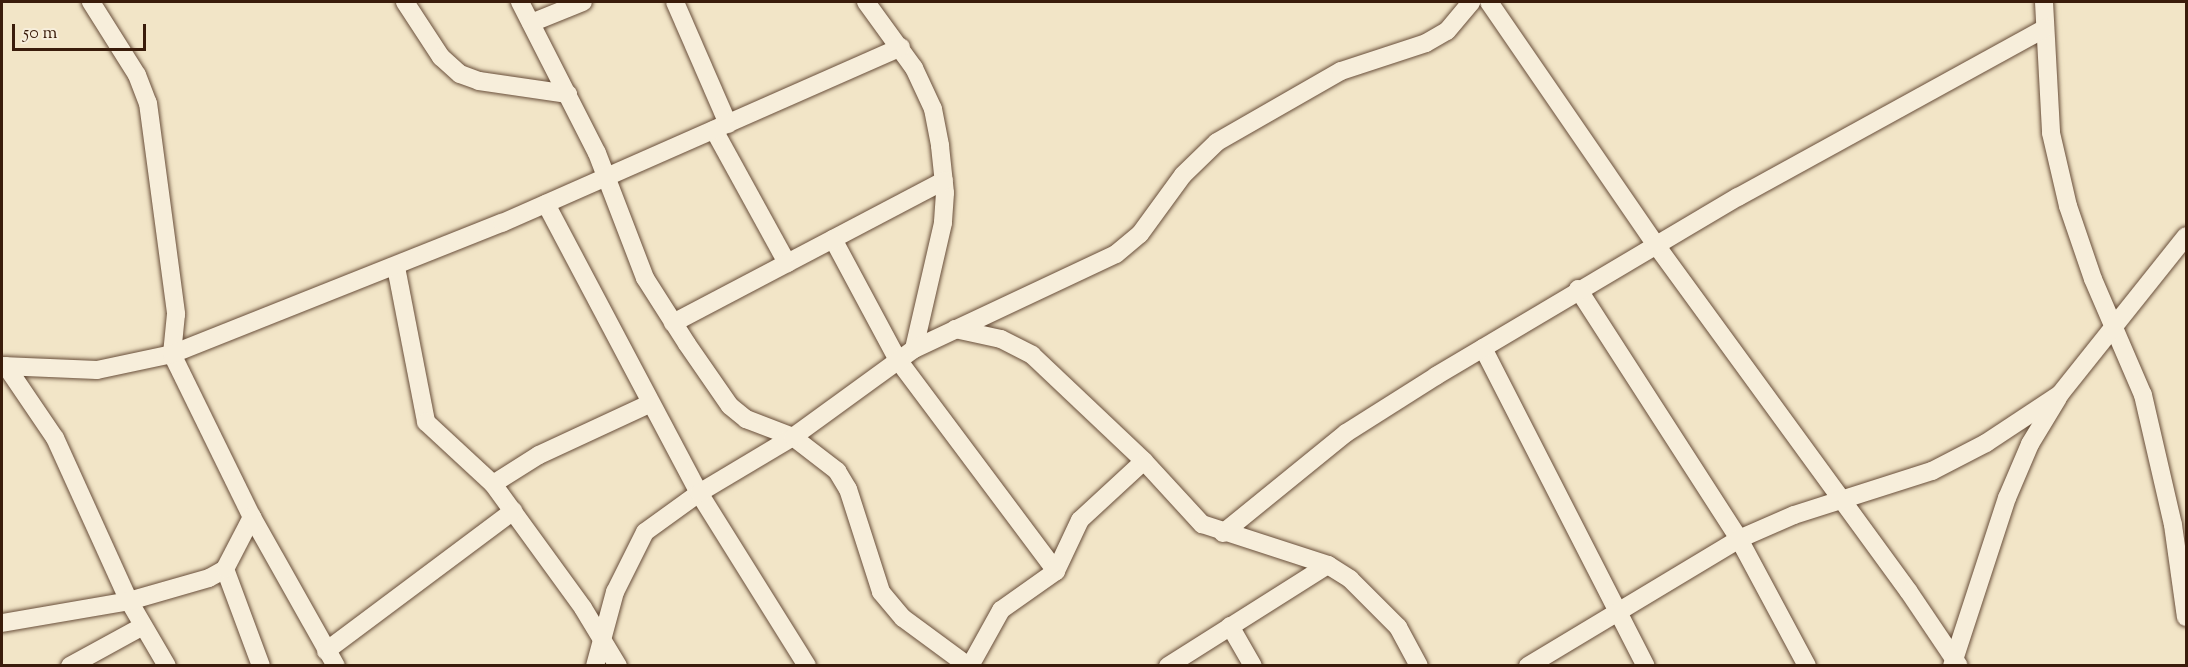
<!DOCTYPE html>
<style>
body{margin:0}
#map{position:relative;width:2188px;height:667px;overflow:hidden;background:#f2e5c7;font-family:"Sorts Mill Goudy",serif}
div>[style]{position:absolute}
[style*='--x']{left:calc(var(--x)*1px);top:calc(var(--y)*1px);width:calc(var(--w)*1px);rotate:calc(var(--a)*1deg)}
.roads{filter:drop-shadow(0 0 2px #684e3a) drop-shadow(0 0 2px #684e3a)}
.minor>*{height:18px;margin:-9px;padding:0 9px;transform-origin:9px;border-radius:9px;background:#f7eedb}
span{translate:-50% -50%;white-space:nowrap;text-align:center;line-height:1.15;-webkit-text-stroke:5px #f7eedb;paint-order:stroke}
.frame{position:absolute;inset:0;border:3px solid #3a1c0b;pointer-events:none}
.scale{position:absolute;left:12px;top:24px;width:134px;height:27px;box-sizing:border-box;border:3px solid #3a1c0b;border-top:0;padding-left:8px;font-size:18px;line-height:21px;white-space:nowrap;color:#3a1c0b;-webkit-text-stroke:4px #f7eedb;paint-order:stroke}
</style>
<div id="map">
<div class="roads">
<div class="minor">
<div style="--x:91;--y:2;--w:86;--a:57.8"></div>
<div style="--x:137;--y:75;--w:30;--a:69"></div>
<div style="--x:148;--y:103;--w:213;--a:82.4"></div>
<div style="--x:176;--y:314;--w:40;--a:95.7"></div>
<div style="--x:172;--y:354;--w:182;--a:63.9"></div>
<div style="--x:252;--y:517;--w:171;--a:60.6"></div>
<div style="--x:405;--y:2;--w:66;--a:56.8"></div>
<div style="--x:441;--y:57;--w:25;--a:42"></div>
<div style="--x:460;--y:74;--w:20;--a:20"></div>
<div style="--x:479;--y:81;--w:90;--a:8.3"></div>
<div style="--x:520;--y:2;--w:169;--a:63"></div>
<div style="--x:597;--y:153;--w:134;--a:69"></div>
<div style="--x:645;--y:278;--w:78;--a:57.5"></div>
<div style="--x:687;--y:344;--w:75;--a:55.3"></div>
<div style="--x:730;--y:406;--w:21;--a:39"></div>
<div style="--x:746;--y:419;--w:50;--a:21"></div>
<div style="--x:793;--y:437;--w:56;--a:37.7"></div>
<div style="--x:837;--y:471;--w:21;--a:59"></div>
<div style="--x:848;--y:489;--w:108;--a:72.2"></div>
<div style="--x:881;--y:592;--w:34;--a:50"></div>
<div style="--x:903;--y:618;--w:81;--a:36.4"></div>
<div style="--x:675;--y:2;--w:133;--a:66.5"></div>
<div style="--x:866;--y:2;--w:82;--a:54"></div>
<div style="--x:914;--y:68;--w:45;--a:65.1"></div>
<div style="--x:933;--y:109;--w:38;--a:79"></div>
<div style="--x:940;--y:146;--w:47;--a:83.9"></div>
<div style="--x:945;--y:193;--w:30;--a:94"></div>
<div style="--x:943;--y:223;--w:129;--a:103"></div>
<div style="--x:1489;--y:2;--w:295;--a:55.5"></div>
<div style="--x:1656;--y:245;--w:429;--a:53.9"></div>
<div style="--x:1909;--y:592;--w:89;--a:56"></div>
<div style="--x:2044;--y:2;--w:131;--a:86.9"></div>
<div style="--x:2051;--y:133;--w:75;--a:76.9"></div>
<div style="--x:2068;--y:206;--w:77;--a:71.1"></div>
<div style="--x:2093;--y:279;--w:126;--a:66.7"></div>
<div style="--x:2143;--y:395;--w:133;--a:77"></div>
<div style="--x:2173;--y:525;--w:93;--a:82"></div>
<div style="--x:531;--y:23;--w:56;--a:-22"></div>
<div style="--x:714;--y:130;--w:152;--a:61.2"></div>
<div style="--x:546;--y:204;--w:327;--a:62.1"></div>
<div style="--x:699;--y:493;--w:204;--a:58"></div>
<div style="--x:833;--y:239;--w:137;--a:61.8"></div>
<div style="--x:898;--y:360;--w:264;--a:53.2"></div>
<div style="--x:396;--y:267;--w:158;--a:79"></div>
<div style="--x:426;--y:422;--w:91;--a:42.8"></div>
<div style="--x:493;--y:484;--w:153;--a:54"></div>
<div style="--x:583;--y:608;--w:68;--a:58.9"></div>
<div style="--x:1578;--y:289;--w:297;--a:57.2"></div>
<div style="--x:1739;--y:539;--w:144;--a:61.8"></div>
<div style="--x:673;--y:323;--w:306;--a:-27.7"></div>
<div style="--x:955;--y:329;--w:47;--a:12.3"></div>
<div style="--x:1001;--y:339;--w:35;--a:27"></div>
<div style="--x:1032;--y:355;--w:154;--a:43.4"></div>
<div style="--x:1144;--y:461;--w:86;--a:47.4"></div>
<div style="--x:1202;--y:524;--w:133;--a:18"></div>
<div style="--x:1328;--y:565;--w:26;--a:32"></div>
<div style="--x:1350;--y:579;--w:68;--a:45"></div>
<div style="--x:1398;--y:627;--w:44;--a:61.7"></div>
<div style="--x:1483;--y:348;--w:357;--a:62.9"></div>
<div style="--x:2;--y:366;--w:95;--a:2.4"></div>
<div style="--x:97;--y:370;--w:77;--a:-12"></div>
<div style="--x:172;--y:354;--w:355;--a:-21.7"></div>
<div style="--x:502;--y:223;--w:436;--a:-23.8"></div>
<div style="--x:6;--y:366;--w:87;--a:55.8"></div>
<div style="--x:55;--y:438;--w:179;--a:65.6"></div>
<div style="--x:129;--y:601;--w:75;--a:59.7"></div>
<div style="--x:493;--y:484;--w:54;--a:-32.2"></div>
<div style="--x:539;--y:455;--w:123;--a:-24.9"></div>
<div style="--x:1223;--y:533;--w:159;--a:-39.1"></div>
<div style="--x:1346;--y:433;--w:107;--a:-32.3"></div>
<div style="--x:1436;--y:376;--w:351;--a:-30.7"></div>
<div style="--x:1738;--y:197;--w:350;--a:-28.8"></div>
<div style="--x:225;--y:569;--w:103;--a:69.6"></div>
<div style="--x:2;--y:623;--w:129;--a:-9.8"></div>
<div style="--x:129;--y:601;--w:83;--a:-16"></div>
<div style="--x:209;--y:578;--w:18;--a:-29"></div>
<div style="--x:225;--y:569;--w:59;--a:-62.6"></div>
<div style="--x:1230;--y:626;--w:46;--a:60.1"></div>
<div style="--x:326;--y:651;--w:234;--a:-36.8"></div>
<div style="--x:70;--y:666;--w:83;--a:-28.7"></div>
<div style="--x:595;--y:666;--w:77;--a:-74.9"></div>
<div style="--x:615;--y:592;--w:67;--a:-63.4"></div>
<div style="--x:645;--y:532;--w:67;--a:-35.8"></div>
<div style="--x:699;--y:493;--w:109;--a:-30.8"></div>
<div style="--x:793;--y:437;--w:150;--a:-36"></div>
<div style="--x:914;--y:349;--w:223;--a:-25.2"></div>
<div style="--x:1116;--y:254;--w:31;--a:-40"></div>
<div style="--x:1140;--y:234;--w:73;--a:-53.9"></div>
<div style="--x:1183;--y:175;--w:47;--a:-44.1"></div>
<div style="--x:1217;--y:142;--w:143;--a:-29.8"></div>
<div style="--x:1341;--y:71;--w:89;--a:-18.2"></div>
<div style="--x:1426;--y:43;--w:24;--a:-30"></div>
<div style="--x:1447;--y:31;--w:38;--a:-50"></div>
<div style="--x:970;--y:666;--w:64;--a:-61"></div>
<div style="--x:1001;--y:610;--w:67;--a:-35.3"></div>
<div style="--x:1056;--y:571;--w:56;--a:-64.8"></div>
<div style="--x:1080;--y:520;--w:87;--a:-42.7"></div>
<div style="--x:1168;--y:666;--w:189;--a:-32.3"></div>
<div style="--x:1528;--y:666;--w:246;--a:-31"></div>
<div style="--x:1739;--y:539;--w:60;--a:-23.6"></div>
<div style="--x:1794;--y:515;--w:145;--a:-17.7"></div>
<div style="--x:1932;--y:471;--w:61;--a:-27.4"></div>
<div style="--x:1986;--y:443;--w:89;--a:-33.5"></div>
<div style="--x:2060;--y:394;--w:202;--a:-51.4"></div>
<div style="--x:1952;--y:666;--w:177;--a:-71.9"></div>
<div style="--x:2007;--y:498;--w:59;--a:-66.9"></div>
<div style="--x:2030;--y:444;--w:54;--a:-58.7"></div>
</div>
</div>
<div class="frame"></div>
<div class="scale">50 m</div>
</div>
